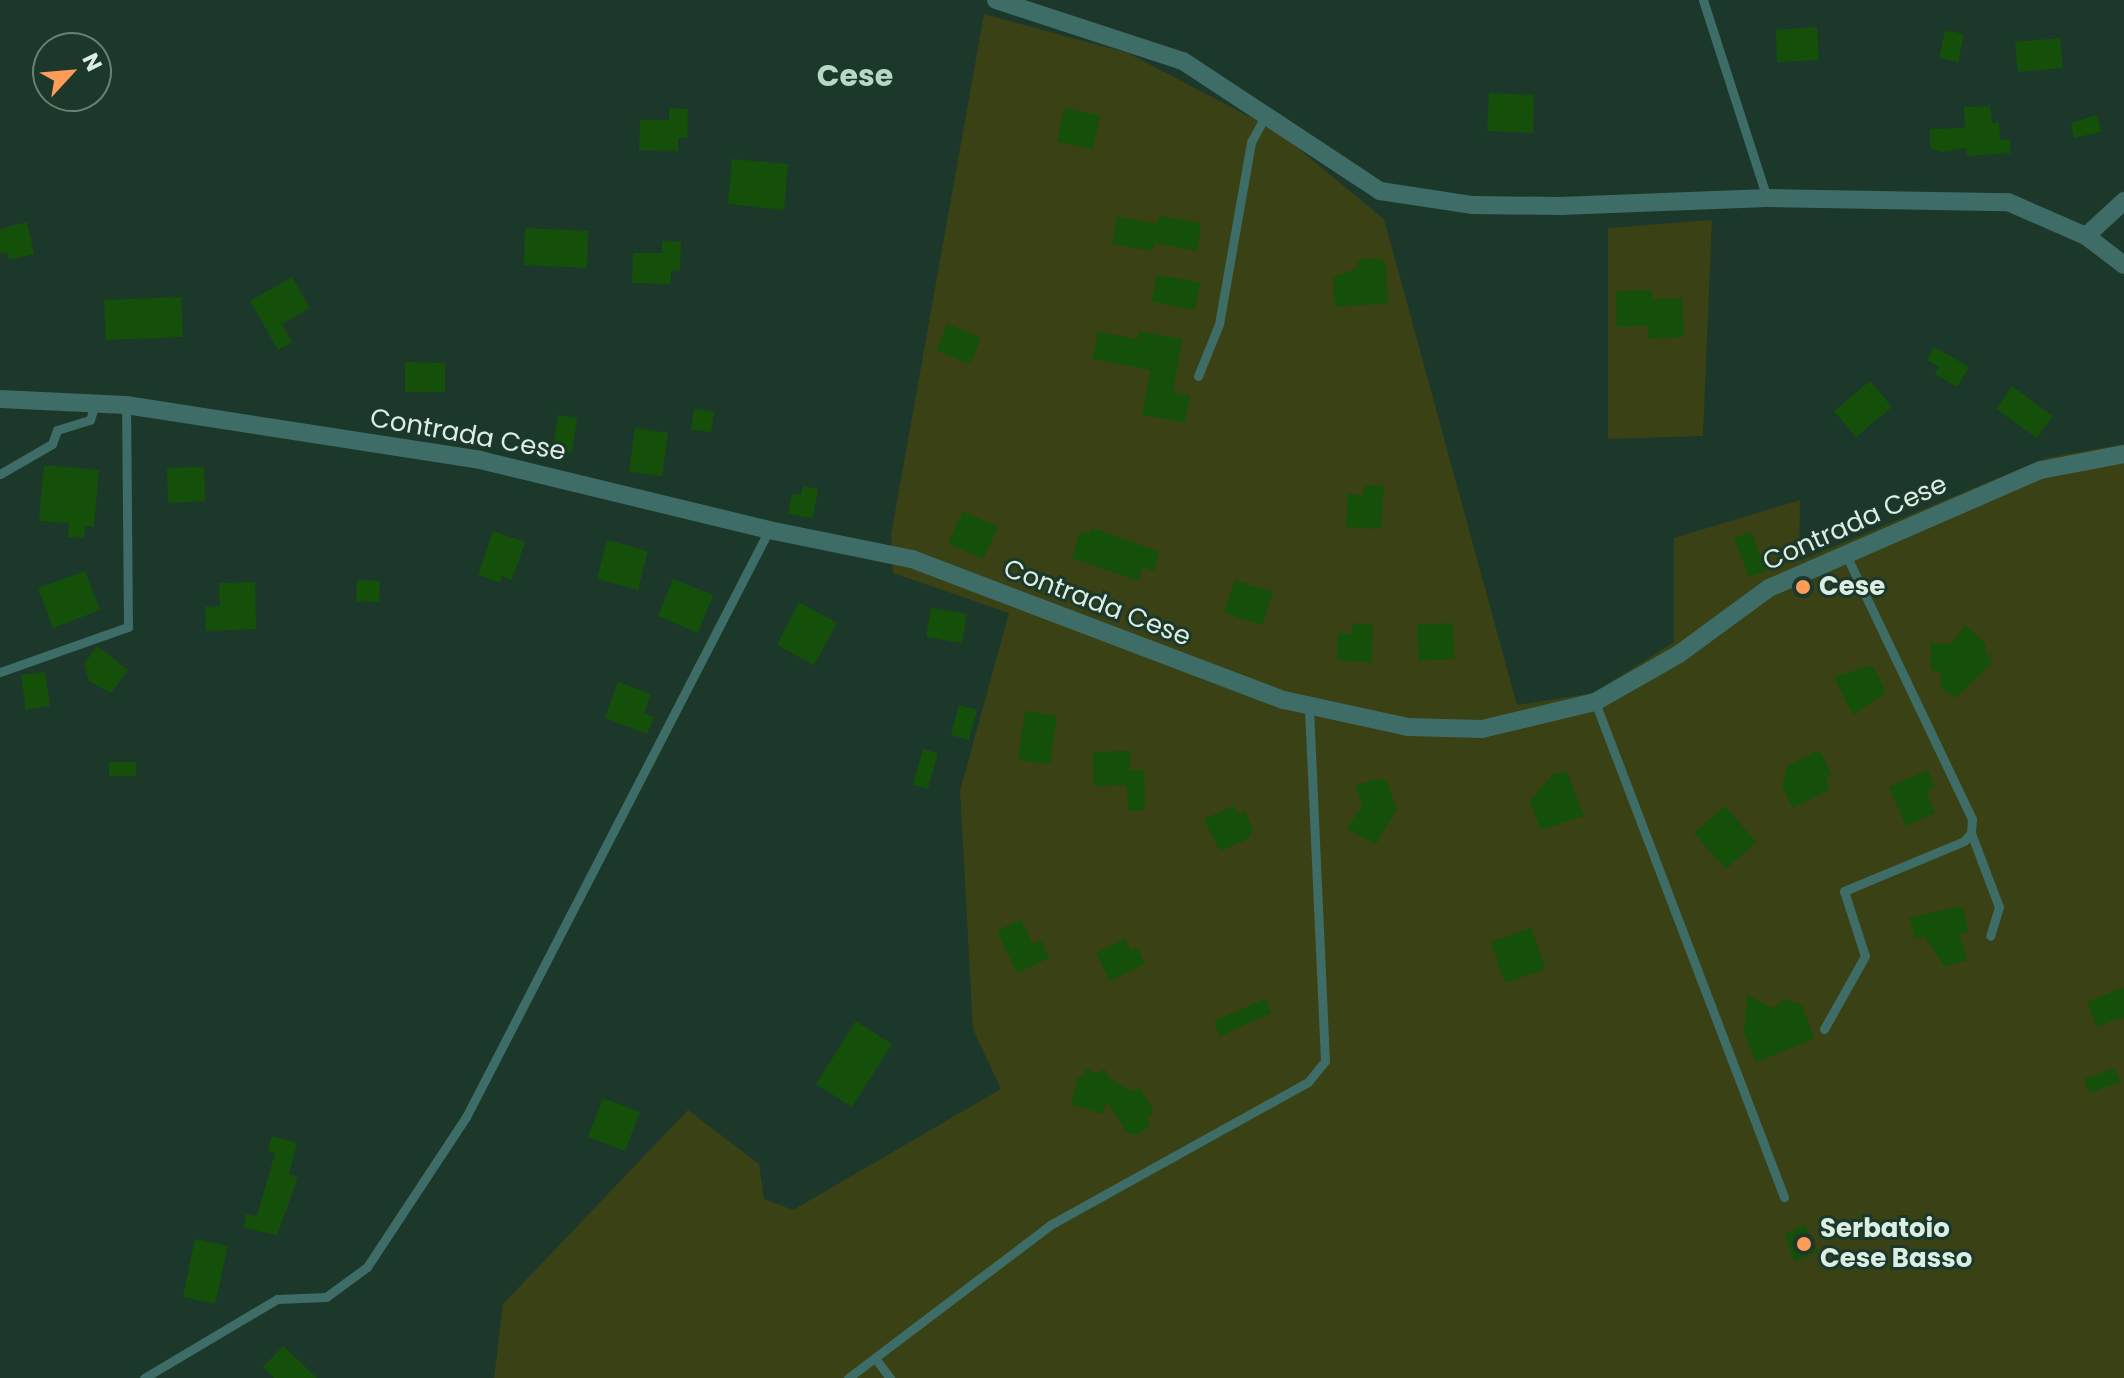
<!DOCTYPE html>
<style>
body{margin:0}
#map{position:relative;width:2124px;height:1378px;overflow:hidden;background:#1c382b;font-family:Poppins,sans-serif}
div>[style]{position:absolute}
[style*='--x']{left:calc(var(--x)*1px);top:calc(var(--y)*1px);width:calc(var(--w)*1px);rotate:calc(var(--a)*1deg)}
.green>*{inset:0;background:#394115}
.building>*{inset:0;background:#145009}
.lane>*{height:9px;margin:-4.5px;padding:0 4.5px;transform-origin:4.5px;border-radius:4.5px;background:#3e6c66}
.street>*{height:18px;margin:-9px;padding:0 9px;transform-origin:9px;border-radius:9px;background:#3e6c66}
.dots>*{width:22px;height:22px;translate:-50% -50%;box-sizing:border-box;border:4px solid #1c382b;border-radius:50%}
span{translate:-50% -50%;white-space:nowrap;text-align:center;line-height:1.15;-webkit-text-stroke:6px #1c382b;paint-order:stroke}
.street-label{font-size:26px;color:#dcede4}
.poi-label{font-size:26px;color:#dcede4;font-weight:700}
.left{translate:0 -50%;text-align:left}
.quarter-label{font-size:30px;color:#b7d8c7;font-weight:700}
.north{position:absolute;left:32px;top:32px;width:80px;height:80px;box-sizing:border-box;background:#1c382b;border:2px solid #698075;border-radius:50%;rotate:64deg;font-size:22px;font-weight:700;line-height:32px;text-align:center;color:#dcede4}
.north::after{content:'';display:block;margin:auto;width:28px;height:36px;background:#fe9b58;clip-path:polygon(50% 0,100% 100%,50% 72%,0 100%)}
</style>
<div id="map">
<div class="green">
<div style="clip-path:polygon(984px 14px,1128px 53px,1277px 131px,1384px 219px,1517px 705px,1593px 693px,1674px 642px,1674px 538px,1800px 500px,1799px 561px,2046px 458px,2124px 444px,2124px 1378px,494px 1378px,503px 1304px,688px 1110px,759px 1164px,764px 1199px,793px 1210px,1001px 1089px,973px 1029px,960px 791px,1009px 613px,893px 573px,891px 535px)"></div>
<div style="clip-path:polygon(1712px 220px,1703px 436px,1608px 439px,1608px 228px)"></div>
</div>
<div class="building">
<div style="clip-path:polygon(1817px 27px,1819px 60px,1777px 62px,1776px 30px)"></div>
<div style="clip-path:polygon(1945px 30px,1964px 34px,1958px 62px,1939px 58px)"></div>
<div style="clip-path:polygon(2060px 38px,2063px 68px,2018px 72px,2015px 42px)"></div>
<div style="clip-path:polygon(1489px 93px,1534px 95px,1533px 133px,1487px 131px)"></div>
<div style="clip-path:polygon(1990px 106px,1992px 123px,1999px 123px,2000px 140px,2010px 139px,2011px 153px,1967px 156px,1966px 148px,1942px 152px,1930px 148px,1930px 129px,1965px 128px,1964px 107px)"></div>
<div style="clip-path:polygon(669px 108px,688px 109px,687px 138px,678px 138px,678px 151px,639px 150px,640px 120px,669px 120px)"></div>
<div style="clip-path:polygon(1064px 108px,1100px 115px,1093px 149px,1057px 142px)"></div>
<div style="clip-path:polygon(2097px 115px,2101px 132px,2074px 138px,2071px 123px)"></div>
<div style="clip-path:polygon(732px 159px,788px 164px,784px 210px,728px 204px)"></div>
<div style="clip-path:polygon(1117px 216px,1157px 224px,1159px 216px,1201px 223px,1197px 251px,1154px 243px,1153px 251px,1112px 244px)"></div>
<div style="clip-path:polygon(27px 222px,34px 254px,9px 260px,7px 252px,0 254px,0 229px)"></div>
<div style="clip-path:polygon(525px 228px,588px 231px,587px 268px,524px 265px)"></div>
<div style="clip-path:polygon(662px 241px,681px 242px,680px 271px,671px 270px,671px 284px,632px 283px,633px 253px,662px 253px)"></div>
<div style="clip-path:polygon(1376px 258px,1385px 261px,1388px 303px,1335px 307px,1333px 277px,1358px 268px,1357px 260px)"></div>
<div style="clip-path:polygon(1157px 275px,1200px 282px,1195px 310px,1152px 302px)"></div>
<div style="clip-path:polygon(292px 277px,310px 308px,282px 324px,292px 342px,278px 350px,250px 301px)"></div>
<div style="clip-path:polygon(1652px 290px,1652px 299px,1682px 298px,1684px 337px,1648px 339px,1648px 326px,1617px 327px,1616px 291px)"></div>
<div style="clip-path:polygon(181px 297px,183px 337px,106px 340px,104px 300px)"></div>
<div style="clip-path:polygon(947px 324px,981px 338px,970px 364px,937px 351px)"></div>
<div style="clip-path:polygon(1139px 331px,1182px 339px,1173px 392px,1190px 395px,1185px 422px,1142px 415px,1150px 370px,1093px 359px,1098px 332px,1138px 339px)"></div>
<div style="clip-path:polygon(1934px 347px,1969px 367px,1957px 387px,1935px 374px,1939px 367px,1927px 360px)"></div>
<div style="clip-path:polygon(405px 362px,445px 363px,445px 392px,405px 392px)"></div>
<div style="clip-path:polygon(1870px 381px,1892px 407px,1856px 437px,1834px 411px)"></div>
<div style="clip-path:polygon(2012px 386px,2053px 416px,2037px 438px,1996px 409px)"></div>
<div style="clip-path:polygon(694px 409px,714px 411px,711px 432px,691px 430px)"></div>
<div style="clip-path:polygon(558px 415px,577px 418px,572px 452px,553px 449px)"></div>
<div style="clip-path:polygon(635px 428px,668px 433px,662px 476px,629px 472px)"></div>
<div style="clip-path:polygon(44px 465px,99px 470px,94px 527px,85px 526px,84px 538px,68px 537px,69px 523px,39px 521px)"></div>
<div style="clip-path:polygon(204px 467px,205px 501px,168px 503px,167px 468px)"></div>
<div style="clip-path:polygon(1364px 485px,1384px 486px,1381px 529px,1346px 527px,1348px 494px,1363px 495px)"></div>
<div style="clip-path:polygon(803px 486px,818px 489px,813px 518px,788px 514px,792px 494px,801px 495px)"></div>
<div style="clip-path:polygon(963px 511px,998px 527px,983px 559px,948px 543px)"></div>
<div style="clip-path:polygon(1092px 528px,1160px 552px,1154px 571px,1143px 567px,1138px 581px,1072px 558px,1081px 531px,1090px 534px)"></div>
<div style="clip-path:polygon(493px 531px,525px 542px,512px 580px,502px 576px,500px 583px,478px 575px)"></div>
<div style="clip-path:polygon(1751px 532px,1766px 571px,1749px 577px,1734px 538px)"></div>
<div style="clip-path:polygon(607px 540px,648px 551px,638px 590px,597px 579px)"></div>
<div style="clip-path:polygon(85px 571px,100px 610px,53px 628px,38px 588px)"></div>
<div style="clip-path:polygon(673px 579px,713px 595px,698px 633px,658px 616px)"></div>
<div style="clip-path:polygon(357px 580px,380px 581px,379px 602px,356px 601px)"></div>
<div style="clip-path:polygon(1235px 580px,1273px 592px,1262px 625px,1224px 613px)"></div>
<div style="clip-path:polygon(255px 582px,256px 629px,206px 631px,205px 607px,220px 606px,219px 583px)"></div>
<div style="clip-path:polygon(799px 602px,837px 623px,814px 665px,777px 645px)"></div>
<div style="clip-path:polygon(931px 608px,967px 614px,962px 643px,926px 637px)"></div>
<div style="clip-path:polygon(1353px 623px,1373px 625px,1371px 663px,1337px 660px,1338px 633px,1352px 634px)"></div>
<div style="clip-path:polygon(1452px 623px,1455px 659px,1419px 661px,1417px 625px)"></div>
<div style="clip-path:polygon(1965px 625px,1987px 645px,1984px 650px,1993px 662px,1955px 698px,1941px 687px,1940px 671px,1931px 671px,1930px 643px,1951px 644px)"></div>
<div style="clip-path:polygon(97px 646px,128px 670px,111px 693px,89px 681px,84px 664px)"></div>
<div style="clip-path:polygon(1872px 665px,1886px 692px,1853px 715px,1834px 677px)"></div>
<div style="clip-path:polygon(45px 672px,50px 706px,26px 710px,21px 675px)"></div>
<div style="clip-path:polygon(618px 682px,651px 694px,644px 713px,654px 717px,647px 734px,605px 718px)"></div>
<div style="clip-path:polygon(959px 705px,977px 710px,969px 740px,951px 735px)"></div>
<div style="clip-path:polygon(1025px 711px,1057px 716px,1050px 764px,1018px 760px)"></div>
<div style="clip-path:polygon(923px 749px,938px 753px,928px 789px,913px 785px)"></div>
<div style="clip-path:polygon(1819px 750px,1832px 775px,1825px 778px,1830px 789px,1793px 808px,1782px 786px,1788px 766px)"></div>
<div style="clip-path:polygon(1130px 751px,1130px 771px,1144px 770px,1145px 810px,1128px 811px,1127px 785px,1094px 786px,1093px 752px)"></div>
<div style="clip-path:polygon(109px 762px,136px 762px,136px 776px,109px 776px)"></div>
<div style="clip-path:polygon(1928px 770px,1935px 787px,1926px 791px,1935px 813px,1906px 826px,1889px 787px)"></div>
<div style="clip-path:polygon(1567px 772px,1584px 816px,1541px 830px,1530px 801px,1553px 774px)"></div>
<div style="clip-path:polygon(1376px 779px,1386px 780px,1397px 809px,1376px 844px,1347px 829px,1362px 805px,1355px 786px)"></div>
<div style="clip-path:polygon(1234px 806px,1238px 815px,1245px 811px,1253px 829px,1248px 839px,1220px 851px,1204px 819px)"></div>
<div style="clip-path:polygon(1725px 806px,1756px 842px,1726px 869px,1694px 833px)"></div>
<div style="clip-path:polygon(1962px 906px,1969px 932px,1959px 934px,1967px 960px,1945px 967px,1924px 936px,1915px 939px,1909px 918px)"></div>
<div style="clip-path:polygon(1021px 919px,1033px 944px,1041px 940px,1049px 958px,1017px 973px,997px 931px)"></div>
<div style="clip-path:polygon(1531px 928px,1545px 969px,1505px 983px,1491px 942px)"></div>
<div style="clip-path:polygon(1125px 939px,1131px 950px,1137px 947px,1145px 964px,1110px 981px,1096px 953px)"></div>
<div style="clip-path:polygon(2124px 987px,2124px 1017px,2097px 1027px,2087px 1002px)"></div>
<div style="clip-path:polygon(1747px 995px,1772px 1008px,1786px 999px,1802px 1005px,1814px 1039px,1756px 1062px,1744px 1033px)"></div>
<div style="clip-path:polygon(1265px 999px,1271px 1013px,1220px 1036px,1214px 1021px)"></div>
<div style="clip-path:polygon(856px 1021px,892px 1044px,852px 1107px,816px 1084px)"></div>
<div style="clip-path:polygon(1086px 1068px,1095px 1074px,1105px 1069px,1109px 1078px,1131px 1091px,1140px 1088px,1154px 1112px,1147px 1116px,1150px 1126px,1136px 1135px,1127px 1133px,1107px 1101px,1102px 1114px,1071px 1104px,1078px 1077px,1084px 1077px)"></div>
<div style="clip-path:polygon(2114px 1068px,2120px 1082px,2089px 1093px,2084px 1079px)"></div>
<div style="clip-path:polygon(603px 1098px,640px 1112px,625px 1151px,588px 1137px)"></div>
<div style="clip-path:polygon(272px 1136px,297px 1143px,289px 1174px,298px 1177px,277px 1235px,244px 1228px,246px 1214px,257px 1216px,275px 1153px,268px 1151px)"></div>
<div style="clip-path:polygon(1805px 1225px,1818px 1252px,1794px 1262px,1785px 1233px)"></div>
<div style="clip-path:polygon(195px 1239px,228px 1246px,215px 1304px,183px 1297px)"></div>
<div style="clip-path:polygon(283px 1346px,317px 1378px,274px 1378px,263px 1367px)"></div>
</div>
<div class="lane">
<div style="--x:1703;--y:0;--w:208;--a:72.1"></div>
<div style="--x:1198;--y:376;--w:56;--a:-68"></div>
<div style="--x:1219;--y:324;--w:185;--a:-80"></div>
<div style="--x:1251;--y:142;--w:31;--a:-61"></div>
<div style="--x:0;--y:474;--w:60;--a:-30"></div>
<div style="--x:52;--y:444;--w:15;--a:-70"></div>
<div style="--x:57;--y:430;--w:34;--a:-17"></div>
<div style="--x:90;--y:420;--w:17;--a:-73"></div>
<div style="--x:0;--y:672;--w:136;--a:-19.4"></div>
<div style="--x:128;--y:627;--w:222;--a:-90.5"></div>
<div style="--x:1595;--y:702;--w:530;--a:69.1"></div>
<div style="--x:1971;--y:833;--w:79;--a:69.3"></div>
<div style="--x:1999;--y:907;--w:30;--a:107"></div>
<div style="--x:1824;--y:1029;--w:84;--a:-60.7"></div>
<div style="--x:1865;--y:956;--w:68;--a:-107.9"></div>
<div style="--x:1844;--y:891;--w:130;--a:-22.6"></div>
<div style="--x:1964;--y:841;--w:11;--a:-49"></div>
<div style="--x:1971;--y:833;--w:14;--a:-86"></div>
<div style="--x:1972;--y:819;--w:293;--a:-115.5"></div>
<div style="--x:875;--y:1358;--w:25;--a:53"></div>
<div style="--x:144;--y:1378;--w:155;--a:-30.7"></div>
<div style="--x:277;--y:1299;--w:49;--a:-2.3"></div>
<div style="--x:326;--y:1297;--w:51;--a:-36.2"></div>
<div style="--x:367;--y:1267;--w:180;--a:-56.6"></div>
<div style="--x:466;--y:1117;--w:661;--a:-62.7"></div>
<div style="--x:848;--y:1378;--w:253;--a:-37.1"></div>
<div style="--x:1050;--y:1225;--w:295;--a:-29"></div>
<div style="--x:1308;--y:1082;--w:27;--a:-51"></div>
<div style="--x:1325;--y:1061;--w:356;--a:-92.6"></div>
</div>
<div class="street">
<div style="--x:996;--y:0;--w:197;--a:18.1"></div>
<div style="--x:1183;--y:61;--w:236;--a:33.4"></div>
<div style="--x:1380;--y:191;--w:94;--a:8.6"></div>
<div style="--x:1473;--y:205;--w:87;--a:0.7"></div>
<div style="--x:1560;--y:206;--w:207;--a:-2.2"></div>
<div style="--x:1767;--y:198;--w:241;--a:1"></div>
<div style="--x:2008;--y:202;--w:85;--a:23.6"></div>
<div style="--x:2086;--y:236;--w:48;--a:37.3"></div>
<div style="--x:2086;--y:236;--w:52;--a:-42.6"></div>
<div style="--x:0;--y:399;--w:126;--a:2.7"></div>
<div style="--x:126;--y:405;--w:358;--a:8.8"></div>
<div style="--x:480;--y:460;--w:297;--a:13.6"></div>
<div style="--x:769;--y:530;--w:146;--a:11.5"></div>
<div style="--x:912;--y:559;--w:398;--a:20.8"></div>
<div style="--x:1284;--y:700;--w:127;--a:12.3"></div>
<div style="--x:1408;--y:727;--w:74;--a:1.5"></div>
<div style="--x:1482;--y:729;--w:116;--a:-13.4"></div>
<div style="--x:1595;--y:702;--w:97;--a:-29.7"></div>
<div style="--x:1679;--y:654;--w:112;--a:-36.3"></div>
<div style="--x:1769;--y:588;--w:296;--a:-23.5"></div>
<div style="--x:2041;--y:470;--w:85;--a:-10.9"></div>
</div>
<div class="dots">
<div style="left:1803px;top:587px;background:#fe9b58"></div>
<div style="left:1804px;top:1244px;background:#fe9b58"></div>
</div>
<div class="street-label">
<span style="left:468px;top:435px;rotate:10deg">Contrada Cese</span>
<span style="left:1855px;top:523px;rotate:-24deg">Contrada Cese</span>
<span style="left:1097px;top:603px;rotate:21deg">Contrada Cese</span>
</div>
<div class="poi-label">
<span class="left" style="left:1819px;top:587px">Cese</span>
<span class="left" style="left:1820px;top:1244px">Serbatoio<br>Cese Basso</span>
</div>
<div class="quarter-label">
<span style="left:855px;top:76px">Cese</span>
</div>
<div class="north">N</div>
</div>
